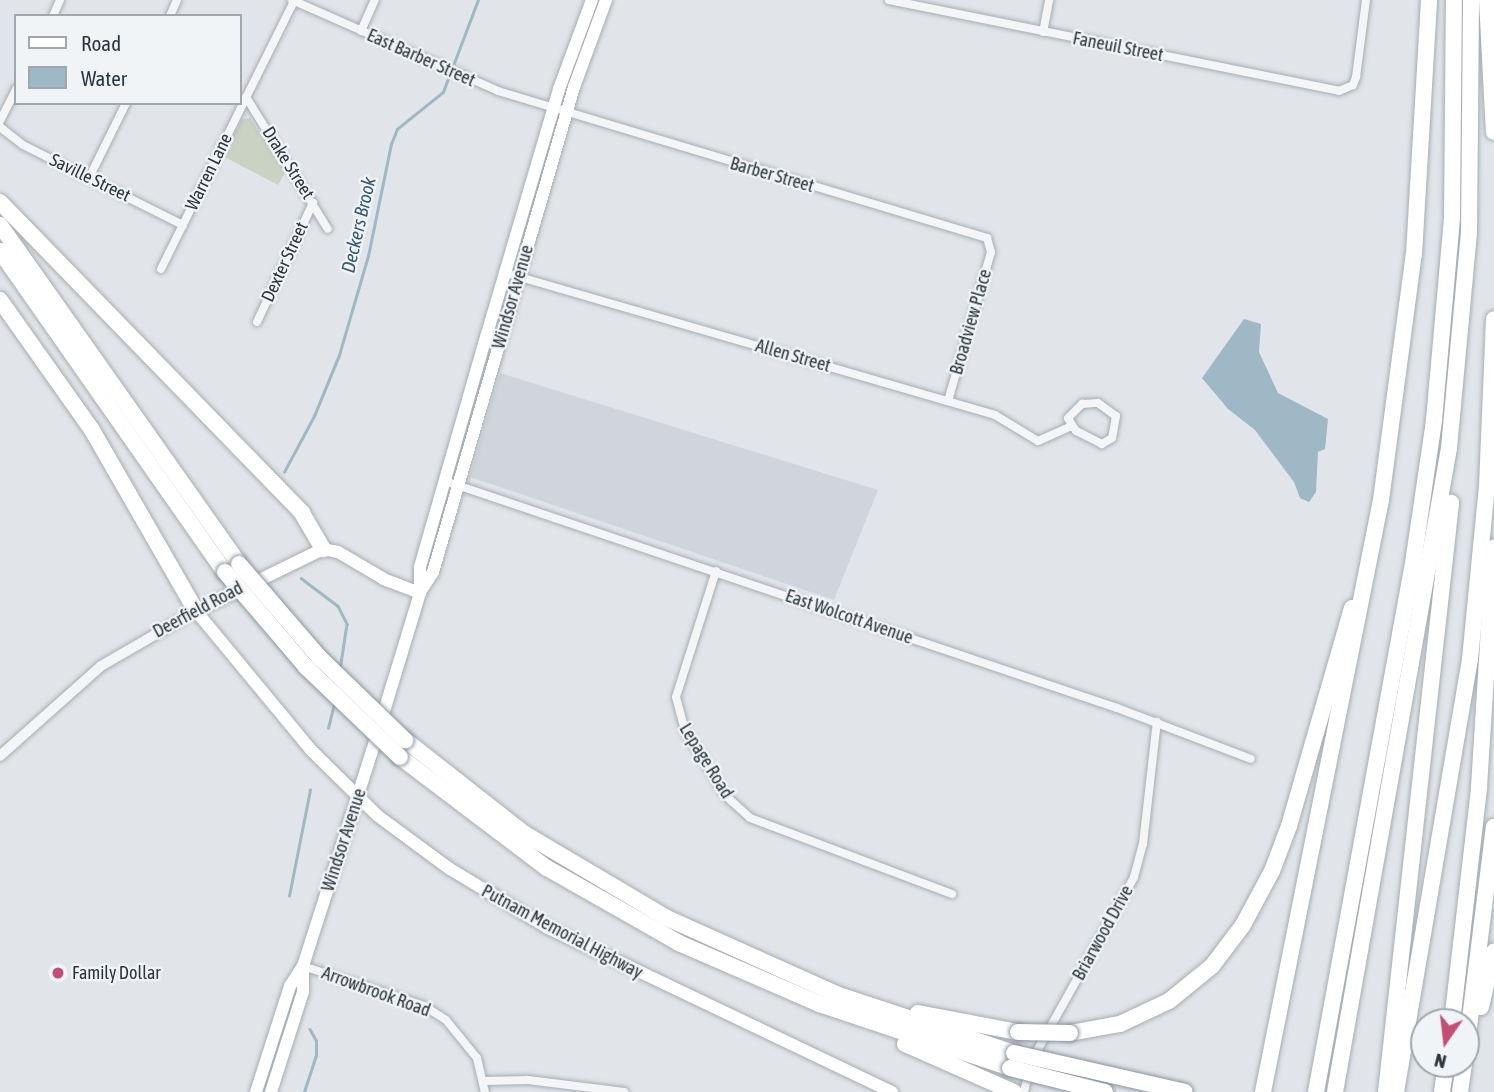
<!DOCTYPE html>
<style>
body{margin:0}
#map{position:relative;width:1494px;height:1092px;overflow:hidden;background:#e1e5e9;font-family:"Asap Condensed",sans-serif}
div>[style]{position:absolute}
[style*='--x']{left:calc(var(--x)*1px);top:calc(var(--y)*1px);width:calc(var(--w)*1px);rotate:calc(var(--a)*1deg)}
.built>*{inset:0;background:#cfd5da}
.green>*{inset:0;background:#c9d2c3}
.water>*{inset:0;background:#9eb8c6}
.stream>*{height:2.5px;margin:-1.25px;padding:0 1.25px;transform-origin:1.25px;border-radius:1.25px;background:#9eb8c6}
.roads{filter:drop-shadow(0 0 2px #a6adb3) drop-shadow(0 0 2px #a6adb3)}
.minor>*{height:8px;margin:-4px;padding:0 4px;transform-origin:4px;border-radius:4px;background:#f3f5f7}
.tertiary>*{height:10px;margin:-5px;padding:0 5px;transform-origin:5px;border-radius:5px;background:#f3f5f7}
.primary>*{height:12px;margin:-6px;padding:0 6px;transform-origin:6px;border-radius:6px;background:#fff}
.motorway>*{height:16px;margin:-8px;padding:0 8px;transform-origin:8px;border-radius:8px;background:#fff}
.bridges{filter:drop-shadow(0 0 2px #89959e) drop-shadow(0 0 2px #89959e)}
.motorway-bridge>*{height:16px;margin:-8px;padding:0 8px;transform-origin:8px;border-radius:8px;background:#fff}
.dots>*{width:19px;height:19px;translate:-50% -50%;box-sizing:border-box;border:4px solid #f0f4f6;border-radius:50%}
span{translate:-50% -50%;white-space:nowrap;text-align:center;line-height:1.15;-webkit-text-stroke:5px #f0f4f6;paint-order:stroke}
.street-label{font-size:18px;color:#2a363f}
.poi-label{font-size:18px;color:#2a363f}
.left{translate:0 -50%;text-align:left}
.water-label{font-size:19px;color:#375a70;font-style:italic}
.legend{position:absolute;left:14px;top:14px;width:228px;height:91px;box-sizing:border-box;background:#f0f4f6;border:2px solid #a1a8ad;margin:0;padding:9px 12px;list-style:none;font-size:21px;color:#2a363f}
.legend li{display:flex;align-items:center;gap:14px;height:35px}
.legend b{width:35px;border:2px solid #a1a8ad}
.north{position:absolute;left:1410px;top:1008px;width:70px;height:70px;box-sizing:border-box;background:#f0f4f6;border:2px solid #a1a8ad;border-radius:50%;rotate:194deg;font-size:19px;font-weight:700;line-height:28px;text-align:center;color:#2a363f}
.north::after{content:'';display:block;margin:auto;width:24px;height:32px;background:#c54f74;clip-path:polygon(50% 0,100% 100%,50% 72%,0 100%)}
</style>
<div id="map">
<div class="built">
<div style="clip-path:polygon(500px 373px,878px 490px,834px 600px,470px 477px)"></div>
</div>
<div class="green">
<div style="clip-path:polygon(250px 118px,286px 171px,278px 185px,223px 156px,242px 119px)"></div>
</div>
<div class="water">
<div style="clip-path:polygon(1244px 319px,1261px 324px,1259px 352px,1278px 393px,1328px 419px,1325px 449px,1318px 452px,1316px 492px,1309px 502px,1300px 498px,1294px 482px,1255px 430px,1228px 409px,1202px 378px)"></div>
</div>
<div class="stream">
<div style="--x:284;--y:472;--w:64;--a:-61.8"></div>
<div style="--x:314;--y:416;--w:66;--a:-67.7"></div>
<div style="--x:339;--y:355;--w:103;--a:-73.7"></div>
<div style="--x:368;--y:256;--w:114;--a:-78.4"></div>
<div style="--x:391;--y:144;--w:16;--a:-68"></div>
<div style="--x:397;--y:129;--w:59;--a:-38.8"></div>
<div style="--x:443;--y:92;--w:98;--a:-69.2"></div>
<div style="--x:301;--y:578;--w:46;--a:37.1"></div>
<div style="--x:338;--y:606;--w:20;--a:63"></div>
<div style="--x:347;--y:624;--w:47;--a:98.7"></div>
<div style="--x:328;--y:728;--w:25;--a:-76"></div>
<div style="--x:289;--y:896;--w:108;--a:-78.8"></div>
<div style="--x:304;--y:1092;--w:38;--a:-72"></div>
<div style="--x:316;--y:1056;--w:15;--a:-90"></div>
<div style="--x:316;--y:1041;--w:13;--a:-119"></div>
</div>
<div class="roads">
<div class="minor">
<div style="--x:292;--y:0;--w:225;--a:23.8"></div>
<div style="--x:498;--y:91;--w:511;--a:16.73"></div>
<div style="--x:987;--y:238;--w:15;--a:74"></div>
<div style="--x:991;--y:252;--w:155;--a:106.1"></div>
<div style="--x:889;--y:0;--w:459;--a:11.4"></div>
<div style="--x:1339;--y:91;--w:15;--a:-23"></div>
<div style="--x:1353;--y:85;--w:9;--a:-69"></div>
<div style="--x:1356;--y:77;--w:78;--a:-82.6"></div>
<div style="--x:53;--y:16;--w:17;--a:-66"></div>
<div style="--x:170;--y:16;--w:17;--a:-66"></div>
<div style="--x:361;--y:31;--w:34;--a:-66"></div>
<div style="--x:1043;--y:32;--w:33;--a:-79"></div>
<div style="--x:246;--y:97;--w:155;--a:58.2"></div>
<div style="--x:0;--y:121;--w:36;--a:-63"></div>
<div style="--x:0;--y:127;--w:29;--a:38"></div>
<div style="--x:23;--y:145;--w:179;--a:26.6"></div>
<div style="--x:89;--y:178;--w:84;--a:-63.7"></div>
<div style="--x:161;--y:269;--w:299;--a:-63.6"></div>
<div style="--x:506;--y:273;--w:509;--a:16.19"></div>
<div style="--x:995;--y:415;--w:50;--a:31.2"></div>
<div style="--x:1038;--y:441;--w:36;--a:-24"></div>
<div style="--x:257;--y:322;--w:132;--a:-64.8"></div>
<div style="--x:1098;--y:403;--w:22;--a:36"></div>
<div style="--x:1116;--y:416;--w:22;--a:100"></div>
<div style="--x:1112;--y:438;--w:12;--a:149"></div>
<div style="--x:1102;--y:444;--w:29;--a:-153"></div>
<div style="--x:1076;--y:431;--w:15;--a:-122"></div>
<div style="--x:1068;--y:418;--w:20;--a:-45"></div>
<div style="--x:1082;--y:404;--w:16;--a:-4"></div>
<div style="--x:445;--y:481;--w:709;--a:18.66"></div>
<div style="--x:1117;--y:708;--w:143;--a:20.8"></div>
<div style="--x:716;--y:571;--w:132;--a:107.6"></div>
<div style="--x:676;--y:697;--w:35;--a:75"></div>
<div style="--x:685;--y:731;--w:78;--a:57.5"></div>
<div style="--x:727;--y:797;--w:31;--a:42"></div>
<div style="--x:750;--y:818;--w:216;--a:20.6"></div>
<div style="--x:303;--y:966;--w:127;--a:18.3"></div>
<div style="--x:424;--y:1006;--w:26;--a:32"></div>
<div style="--x:446;--y:1020;--w:49;--a:50.8"></div>
<div style="--x:477;--y:1058;--w:35;--a:77"></div>
<div style="--x:1033;--y:1058;--w:207;--a:-60.8"></div>
<div style="--x:1134;--y:877;--w:34;--a:-75"></div>
<div style="--x:1143;--y:844;--w:123;--a:-83.5"></div>
<div style="--x:485;--y:1081;--w:43;--a:-1.3"></div>
<div style="--x:528;--y:1080;--w:97;--a:7.1"></div>
<div style="--x:1024;--y:1092;--w:22;--a:-77"></div>
</div>
<div class="tertiary">
<div style="--x:0;--y:756;--w:135;--a:-41.7"></div>
<div style="--x:101;--y:666;--w:110;--a:-30.1"></div>
</div>
<div class="primary">
<div style="--x:420;--y:592;--w:24;--a:-57"></div>
<div style="--x:433;--y:572;--w:505;--a:-73.79"></div>
<div style="--x:574;--y:87;--w:93;--a:-69.8"></div>
<div style="--x:420;--y:593;--w:39;--a:-159"></div>
<div style="--x:384;--y:579;--w:53;--a:-149.6"></div>
<div style="--x:338;--y:552;--w:15;--a:-169"></div>
<div style="--x:323;--y:549;--w:141;--a:154"></div>
<div style="--x:196;--y:611;--w:179;--a:50.4"></div>
<div style="--x:310;--y:749;--w:95;--a:44.6"></div>
<div style="--x:378;--y:816;--w:89;--a:36.4"></div>
<div style="--x:450;--y:869;--w:114;--a:31"></div>
<div style="--x:548;--y:928;--w:381;--a:25.5"></div>
<div style="--x:256;--y:1092;--w:111;--a:-72.2"></div>
<div style="--x:290;--y:986;--w:24;--a:-57"></div>
<div style="--x:303;--y:966;--w:226;--a:-72.2"></div>
<div style="--x:372;--y:751;--w:165;--a:-73.1"></div>
<div style="--x:420;--y:593;--w:26;--a:-90"></div>
<div style="--x:420;--y:567;--w:242;--a:-74"></div>
<div style="--x:487;--y:334;--w:255;--a:-73.6"></div>
<div style="--x:559;--y:89;--w:95;--a:-69.7"></div>
<div style="--x:271;--y:1092;--w:105;--a:-72.3"></div>
<div style="--x:303;--y:992;--w:26;--a:-90"></div>
</div>
<div class="motorway">
<div style="--x:1487;--y:0;--w:132;--a:87"></div>
<div style="--x:0;--y:202;--w:434;--a:45.8"></div>
<div style="--x:302;--y:513;--w:42;--a:59.7"></div>
<div style="--x:0;--y:225;--w:415;--a:54.8"></div>
<div style="--x:0;--y:251;--w:392;--a:55"></div>
<div style="--x:0;--y:300;--w:159;--a:54.7"></div>
<div style="--x:92;--y:430;--w:209;--a:60.1"></div>
<div style="--x:405;--y:740;--w:152;--a:38.1"></div>
<div style="--x:525;--y:834;--w:165;--a:30.6"></div>
<div style="--x:667;--y:918;--w:185;--a:24.2"></div>
<div style="--x:836;--y:994;--w:188;--a:18.3"></div>
<div style="--x:400;--y:757;--w:184;--a:37.1"></div>
<div style="--x:547;--y:868;--w:152;--a:29.6"></div>
<div style="--x:679;--y:943;--w:153;--a:23.5"></div>
<div style="--x:819;--y:1004;--w:201;--a:18.5"></div>
<div style="--x:1481;--y:1007;--w:57;--a:-76.9"></div>
<div style="--x:918;--y:1013;--w:102;--a:10.8"></div>
<div style="--x:1452;--y:1022;--w:237;--a:-83.4"></div>
<div style="--x:1479;--y:787;--w:240;--a:-86.4"></div>
<div style="--x:1070;--y:1033;--w:51;--a:-10.2"></div>
<div style="--x:1120;--y:1024;--w:54;--a:-25.1"></div>
<div style="--x:1169;--y:1001;--w:55;--a:-39.1"></div>
<div style="--x:1212;--y:966;--w:51;--a:-52.9"></div>
<div style="--x:1243;--y:925;--w:61;--a:-61.8"></div>
<div style="--x:1272;--y:871;--w:48;--a:-69.3"></div>
<div style="--x:1289;--y:826;--w:227;--a:-73.9"></div>
<div style="--x:905;--y:1044;--w:119;--a:23.8"></div>
<div style="--x:1466;--y:1051;--w:226;--a:-82.9"></div>
<div style="--x:1263;--y:1092;--w:604;--a:-78.73"></div>
<div style="--x:1381;--y:500;--w:248;--a:-82.4"></div>
<div style="--x:1414;--y:254;--w:254;--a:-86.6"></div>
<div style="--x:1316;--y:1092;--w:538;--a:-79.61"></div>
<div style="--x:1413;--y:563;--w:145;--a:-81.6"></div>
<div style="--x:1434;--y:420;--w:203;--a:-84.9"></div>
<div style="--x:1452;--y:218;--w:218;--a:-89.5"></div>
<div style="--x:1335;--y:1092;--w:654;--a:-79.96"></div>
<div style="--x:1449;--y:448;--w:217;--a:-84.7"></div>
<div style="--x:1469;--y:232;--w:232;--a:-89.5"></div>
<div style="--x:1386;--y:1092;--w:593;--a:-83.7"></div>
<div style="--x:1396;--y:1092;--w:439;--a:-80.3"></div>
<div style="--x:1470;--y:659;--w:174;--a:-84.4"></div>
<div style="--x:1487;--y:486;--w:167;--a:-87.6"></div>
<div style="--x:1442;--y:1092;--w:28;--a:-82"></div>
<div style="--x:1460;--y:1092;--w:28;--a:-82"></div>
</div>
</div>
<div class="bridges">
<div class="motorway-bridge">
<div style="--x:239;--y:564;--w:123;--a:49.3"></div>
<div style="--x:319;--y:657;--w:120;--a:44"></div>
<div style="--x:225;--y:572;--w:125;--a:49.5"></div>
<div style="--x:306;--y:667;--w:130;--a:43.8"></div>
<div style="--x:1018;--y:1032;--w:52;--a:1.1"></div>
<div style="--x:1014;--y:1053;--w:175;--a:12.8"></div>
<div style="--x:1010;--y:1068;--w:98;--a:14.2"></div>
</div>
</div>
<div class="dots">
<div style="left:58px;top:973px;background:#c54f74"></div>
</div>
<div class="street-label">
<span style="left:1118px;top:47px;rotate:11deg">Faneuil Street</span>
<span style="left:421px;top:58px;rotate:24deg">East Barber Street</span>
<span style="left:288px;top:163px;rotate:58deg">Drake Street</span>
<span style="left:209px;top:172px;rotate:-64deg">Warren Lane</span>
<span style="left:772px;top:175px;rotate:16deg">Barber Street</span>
<span style="left:90px;top:178px;rotate:26deg">Saville Street</span>
<span style="left:285px;top:262px;rotate:-65deg">Dexter Street</span>
<span style="left:513px;top:297px;rotate:-74deg">Windsor Avenue</span>
<span style="left:971px;top:322px;rotate:-74deg">Broadview Place</span>
<span style="left:793px;top:356px;rotate:16deg">Allen Street</span>
<span style="left:198px;top:610px;rotate:-28deg">Deerfield Road</span>
<span style="left:849px;top:617px;rotate:19deg">East Wolcott Avenue</span>
<span style="left:706px;top:761px;rotate:58deg">Lepage Road</span>
<span style="left:344px;top:840px;rotate:-72deg">Windsor Avenue</span>
<span style="left:562px;top:932px;rotate:28deg">Putnam Memorial Highway</span>
<span style="left:1103px;top:933px;rotate:-61deg">Briarwood Drive</span>
<span style="left:376px;top:992px;rotate:20deg">Arrowbrook Road</span>
</div>
<div class="poi-label">
<span class="left" style="left:72px;top:973px">Family Dollar</span>
</div>
<div class="water-label">
<span style="left:359px;top:225px;rotate:-77deg">Deckers Brook</span>
</div>
<ul class="legend">
<li><b style="height:9px;background:#fff"></b>Road</li>
<li><b style="height:19px;background:#9eb8c6"></b>Water</li>
</ul>
<div class="north">N</div>
</div>
